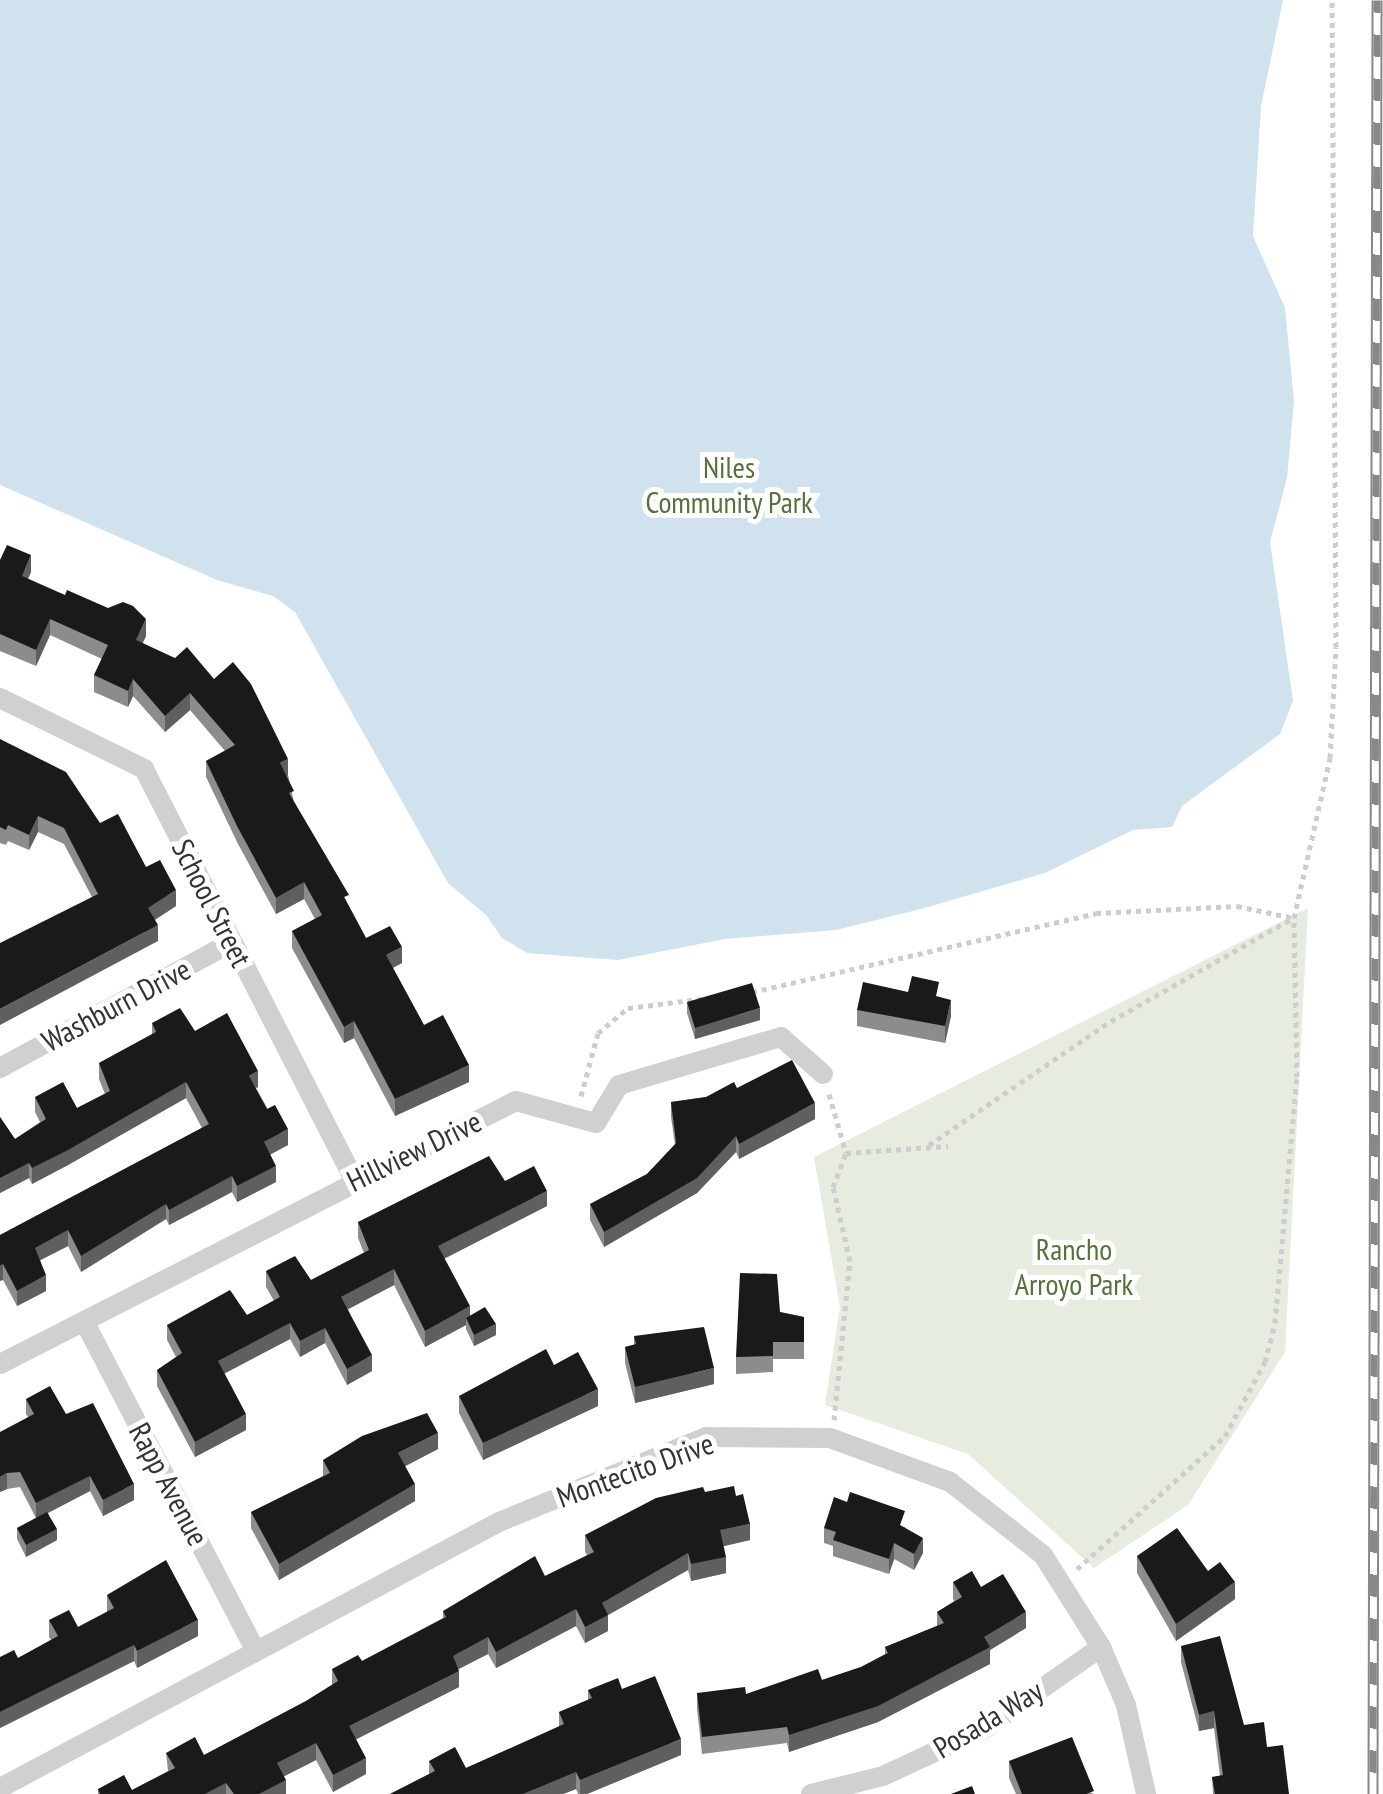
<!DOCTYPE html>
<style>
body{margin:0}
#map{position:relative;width:1383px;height:1794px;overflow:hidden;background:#fff;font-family:"PT Sans Narrow",sans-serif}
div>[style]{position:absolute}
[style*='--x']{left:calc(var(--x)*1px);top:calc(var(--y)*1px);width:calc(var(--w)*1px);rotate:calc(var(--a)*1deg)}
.green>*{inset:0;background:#e6ecdf}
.water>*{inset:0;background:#cfe2ee}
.path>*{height:5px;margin-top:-2.5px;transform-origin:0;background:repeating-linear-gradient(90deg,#cdcdcd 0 5px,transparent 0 10px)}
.minor>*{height:20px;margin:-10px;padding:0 10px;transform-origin:10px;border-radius:10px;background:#d0d0d0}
.rail>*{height:11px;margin-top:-5.5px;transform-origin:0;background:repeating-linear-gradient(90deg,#fff 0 22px,#888 0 44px);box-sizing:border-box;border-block:2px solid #888}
.wall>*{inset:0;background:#8c8c8c}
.shaded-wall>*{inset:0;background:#5f5f5f}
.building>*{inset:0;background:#1a1a1a}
span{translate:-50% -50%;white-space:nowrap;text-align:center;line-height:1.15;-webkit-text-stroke:10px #fff;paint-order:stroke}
.park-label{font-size:30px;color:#56703f}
.street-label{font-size:30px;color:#333}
</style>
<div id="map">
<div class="green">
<div style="clip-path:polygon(1308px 908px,1285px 1352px,1188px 1505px,1094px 1568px,968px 1454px,825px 1405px,840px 1307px,814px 1157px)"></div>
</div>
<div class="water">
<div style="clip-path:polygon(0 0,1283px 0,1261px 106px,1253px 236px,1285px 308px,1294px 401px,1287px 478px,1270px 542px,1293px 701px,1280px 734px,1182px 806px,1172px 827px,1133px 830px,1045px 873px,921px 909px,836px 930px,725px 939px,618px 960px,527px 953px,502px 938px,486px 915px,448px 883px,295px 612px,273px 596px,217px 580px,0 485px)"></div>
</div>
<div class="path">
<div style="--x:752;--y:992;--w:353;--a:-12.9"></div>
<div style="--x:1096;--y:913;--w:141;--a:-2.8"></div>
<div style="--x:1237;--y:906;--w:58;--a:11.9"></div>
<div style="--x:829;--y:1094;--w:61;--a:73.9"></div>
<div style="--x:581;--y:1096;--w:65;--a:-74.9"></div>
<div style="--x:598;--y:1033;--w:39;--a:-40"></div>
<div style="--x:628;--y:1008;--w:80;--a:-7.2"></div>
<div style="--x:929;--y:1145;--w:220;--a:-34.3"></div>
<div style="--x:1111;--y:1021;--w:207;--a:-29.5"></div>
<div style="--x:834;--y:1420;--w:160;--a:-84.3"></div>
<div style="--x:850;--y:1261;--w:76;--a:-102.9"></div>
<div style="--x:833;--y:1187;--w:36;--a:-69"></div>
<div style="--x:846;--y:1153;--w:102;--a:-3.9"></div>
<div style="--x:1077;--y:1569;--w:199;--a:-41.9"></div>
<div style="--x:1225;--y:1436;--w:84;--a:-61.6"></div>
<div style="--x:1265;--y:1362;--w:40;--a:-75.6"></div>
<div style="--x:1275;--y:1323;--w:247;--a:-84.9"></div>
<div style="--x:1297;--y:1077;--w:159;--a:-91.1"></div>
<div style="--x:1294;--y:918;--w:164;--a:-77.3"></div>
<div style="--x:1330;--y:758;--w:111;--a:-86.9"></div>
<div style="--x:1336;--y:647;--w:647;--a:-90.35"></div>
</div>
<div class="minor">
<div style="--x:0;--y:698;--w:161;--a:26.2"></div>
<div style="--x:144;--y:769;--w:462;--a:62.9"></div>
<div style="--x:0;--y:1068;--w:264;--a:-28.5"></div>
<div style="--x:84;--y:1321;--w:368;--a:62.5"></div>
<div style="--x:0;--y:1364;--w:579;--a:-27.01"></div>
<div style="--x:516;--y:1101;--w:83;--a:15.4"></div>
<div style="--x:596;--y:1123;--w:44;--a:-58.8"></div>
<div style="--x:619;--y:1085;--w:169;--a:-16.5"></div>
<div style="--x:781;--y:1037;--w:56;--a:41.4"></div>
<div style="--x:0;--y:1788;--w:565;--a:-28.06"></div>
<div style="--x:499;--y:1522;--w:224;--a:-22.3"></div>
<div style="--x:706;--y:1437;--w:124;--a:0.5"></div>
<div style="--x:830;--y:1438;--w:128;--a:20.1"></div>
<div style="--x:950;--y:1482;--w:118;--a:38.1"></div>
<div style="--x:1043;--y:1555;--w:109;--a:57.8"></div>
<div style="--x:1101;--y:1647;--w:63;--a:66.7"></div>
<div style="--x:1126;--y:1705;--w:91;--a:77.3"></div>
<div style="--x:811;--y:1794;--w:74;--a:-14"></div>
<div style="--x:883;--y:1776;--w:111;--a:-25"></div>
<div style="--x:984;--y:1729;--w:143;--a:-35"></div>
</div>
<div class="rail">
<div style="--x:1373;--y:1794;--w:1794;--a:-89.87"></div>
</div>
<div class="wall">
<div style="clip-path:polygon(0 560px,31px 572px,28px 579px,146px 636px,143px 643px,288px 775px,294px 802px,366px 938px,402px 963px,393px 968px,424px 1025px,469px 1082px,395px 1116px,354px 1038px,344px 1043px,292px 948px,292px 931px,315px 919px,304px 899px,276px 914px,237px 842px,206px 777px,206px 761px,225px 751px,190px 710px,165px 732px,133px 696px,128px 707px,94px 692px,94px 675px,102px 659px,50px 635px,36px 666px,0 651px)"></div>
<div style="clip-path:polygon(0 739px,100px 823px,146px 867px,176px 906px,155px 920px,158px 941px,92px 897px,64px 844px,38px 832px,29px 850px,8px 841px,6px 845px,0 843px)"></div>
<div style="clip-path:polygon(939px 997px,951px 1016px,945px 1043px,857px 1026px,857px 1010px)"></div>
<div style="clip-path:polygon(687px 1002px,760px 1020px,695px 1039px,687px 1013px)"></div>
<div style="clip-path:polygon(152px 1023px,195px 1031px,258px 1087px,256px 1088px,288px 1145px,270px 1154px,276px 1182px,237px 1202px,232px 1192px,169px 1225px,166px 1219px,81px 1272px,68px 1246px,40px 1260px,46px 1291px,17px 1306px,3px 1280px,0 1235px,202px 1128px,186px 1098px,68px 1165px,32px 1184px,29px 1178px,0 1193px,0 1117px,15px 1139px,40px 1122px,35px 1112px,35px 1097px,77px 1108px,105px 1094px,99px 1079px,99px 1063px,152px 1034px)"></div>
<div style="clip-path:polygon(737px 1088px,815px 1119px,739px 1159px,736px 1152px,697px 1193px,604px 1247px,590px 1220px,590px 1204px,647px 1174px,675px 1145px,671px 1117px,671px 1102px,706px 1097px)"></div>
<div style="clip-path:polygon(505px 1181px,547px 1206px,444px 1258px,470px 1315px,496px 1335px,474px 1346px,466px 1329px,466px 1325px,425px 1347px,394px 1285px,348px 1309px,372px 1371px,347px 1385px,325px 1343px,300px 1357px,290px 1339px,224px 1373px,246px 1430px,195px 1457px,157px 1386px,157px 1370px,176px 1357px,167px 1340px,167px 1325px,247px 1315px,274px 1301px,266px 1287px,266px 1271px,311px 1280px,364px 1253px,358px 1238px,358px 1222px)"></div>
<div style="clip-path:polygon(780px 1312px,804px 1317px,804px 1359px,773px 1359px,773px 1372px,736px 1374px,736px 1357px)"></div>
<div style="clip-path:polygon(634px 1336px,714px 1384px,635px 1403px,625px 1363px,625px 1347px,634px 1345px)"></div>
<div style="clip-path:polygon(554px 1365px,598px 1406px,483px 1460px,459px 1413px,459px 1396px)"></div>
<div style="clip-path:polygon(26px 1399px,66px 1414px,134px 1500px,103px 1516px,90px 1491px,48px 1513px,57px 1540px,26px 1557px,17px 1539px,17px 1528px,36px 1518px,20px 1487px,7px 1489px,0 1492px,28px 1417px,26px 1414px)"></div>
<div style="clip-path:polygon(438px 1449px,405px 1466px,415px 1501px,279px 1580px,251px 1528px,251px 1512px,323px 1476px,323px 1460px)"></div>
<div style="clip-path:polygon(705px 1492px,750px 1540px,724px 1546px,726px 1573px,691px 1581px,688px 1570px,608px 1615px,608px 1631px,585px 1643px,576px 1626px,496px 1668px,488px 1654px,458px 1669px,459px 1687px,356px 1739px,366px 1774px,333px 1792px,316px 1760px,284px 1776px,286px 1794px,98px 1794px,98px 1789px,132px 1790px,168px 1771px,166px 1753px,204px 1755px,306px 1701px,332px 1685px,332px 1669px,362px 1661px,443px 1618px,443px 1611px,545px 1576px,587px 1555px,585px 1552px,585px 1535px)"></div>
<div style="clip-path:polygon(905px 1527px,923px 1553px,914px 1570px,894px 1559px,889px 1574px,833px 1556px,833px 1546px,824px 1543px,824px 1528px)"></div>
<div style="clip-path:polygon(1137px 1556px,1208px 1571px,1235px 1599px,1176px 1641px,1137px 1573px)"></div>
<div style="clip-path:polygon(953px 1582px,981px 1587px,1026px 1628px,990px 1650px,990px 1664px,878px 1722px,789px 1752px,787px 1743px,702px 1754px,697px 1709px,697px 1693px,746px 1694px,822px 1680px,861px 1667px,885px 1654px,885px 1647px,937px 1626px,937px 1612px,954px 1601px,953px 1599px)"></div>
<div style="clip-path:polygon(107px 1595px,198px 1636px,137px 1668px,134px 1661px,0 1728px,0 1657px,18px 1658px,51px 1640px,49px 1637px,49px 1620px,78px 1627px,107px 1612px)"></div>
<div style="clip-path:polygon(1181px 1646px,1244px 1725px,1267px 1747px,1289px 1794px,1213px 1794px,1212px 1777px,1220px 1776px,1214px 1728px,1199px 1731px,1181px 1662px)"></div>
<div style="clip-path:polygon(622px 1689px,681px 1755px,587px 1794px,578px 1794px,576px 1789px,563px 1794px,390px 1794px,429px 1774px,429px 1761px,466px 1768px,559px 1727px,559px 1712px,588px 1700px,588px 1690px)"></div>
<div style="clip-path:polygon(1009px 1761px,1094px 1794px,1016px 1794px,1009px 1778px)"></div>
</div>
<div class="shaded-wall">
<div style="clip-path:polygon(31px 555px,31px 572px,22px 592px,22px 576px)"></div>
<div style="clip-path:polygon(50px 619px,50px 635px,36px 666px,36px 650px)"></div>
<div style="clip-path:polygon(146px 619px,146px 636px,136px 656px,136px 640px)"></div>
<div style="clip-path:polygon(133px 679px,133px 696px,128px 707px,128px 691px)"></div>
<div style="clip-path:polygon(190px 693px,190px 710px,165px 732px,165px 716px)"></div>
<div style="clip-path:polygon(288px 759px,288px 775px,280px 779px,280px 763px)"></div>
<div style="clip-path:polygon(38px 816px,38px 832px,29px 850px,29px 835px)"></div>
<div style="clip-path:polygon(304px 882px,304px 899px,276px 914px,276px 898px)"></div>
<div style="clip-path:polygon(176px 890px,176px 906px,148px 924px,148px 908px)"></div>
<div style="clip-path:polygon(158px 925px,158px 941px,0 1025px,0 1009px)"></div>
<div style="clip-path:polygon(402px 947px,402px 963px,386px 971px,386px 955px)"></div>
<div style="clip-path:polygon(951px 1000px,951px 1016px,945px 1043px,945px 1026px)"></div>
<div style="clip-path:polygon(760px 1008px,760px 1020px,695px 1039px,695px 1028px)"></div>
<div style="clip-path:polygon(354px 1021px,354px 1038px,344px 1043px,344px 1027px)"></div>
<div style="clip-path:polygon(469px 1065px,469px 1082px,395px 1116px,395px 1099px)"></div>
<div style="clip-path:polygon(258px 1071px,258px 1087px,249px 1091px,249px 1076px)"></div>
<div style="clip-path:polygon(186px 1082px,186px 1098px,68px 1165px,32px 1184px,32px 1168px)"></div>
<div style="clip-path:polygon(815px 1103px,815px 1119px,739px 1159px,739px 1144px)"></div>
<div style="clip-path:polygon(288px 1129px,288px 1145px,264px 1158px,264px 1142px)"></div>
<div style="clip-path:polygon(736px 1136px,736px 1152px,697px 1193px,604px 1247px,604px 1232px)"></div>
<div style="clip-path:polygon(29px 1163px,29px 1178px,0 1193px,0 1178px)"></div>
<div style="clip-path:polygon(276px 1166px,276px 1182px,237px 1202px,237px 1186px)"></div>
<div style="clip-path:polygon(232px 1176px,232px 1192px,169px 1225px,169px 1210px)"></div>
<div style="clip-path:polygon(547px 1191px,547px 1206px,438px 1262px,438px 1246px)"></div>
<div style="clip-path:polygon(166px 1204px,166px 1219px,81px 1272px,81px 1256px)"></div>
<div style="clip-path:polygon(68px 1230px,68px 1246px,35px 1263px,35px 1248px)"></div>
<div style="clip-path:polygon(3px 1264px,3px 1280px,0 1281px,0 1266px)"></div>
<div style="clip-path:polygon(394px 1269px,394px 1285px,341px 1313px,341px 1297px)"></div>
<div style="clip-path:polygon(46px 1275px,46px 1291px,17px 1306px,17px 1291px)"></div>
<div style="clip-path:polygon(470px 1306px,470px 1322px,466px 1318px,466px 1325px,425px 1347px,425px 1331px)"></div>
<div style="clip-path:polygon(290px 1323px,290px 1339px,218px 1377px,218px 1361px)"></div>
<div style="clip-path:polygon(496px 1324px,496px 1335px,474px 1346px,474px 1335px)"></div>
<div style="clip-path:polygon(325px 1328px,325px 1343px,300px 1357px,300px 1341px)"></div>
<div style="clip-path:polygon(372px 1355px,372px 1371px,347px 1385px,347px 1369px)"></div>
<div style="clip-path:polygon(714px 1368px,714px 1384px,635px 1403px,635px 1387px)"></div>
<div style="clip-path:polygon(598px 1389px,598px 1406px,483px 1460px,483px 1443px)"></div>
<div style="clip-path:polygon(246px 1414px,246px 1430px,195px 1457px,195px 1442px)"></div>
<div style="clip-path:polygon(438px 1433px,438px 1449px,398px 1470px,398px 1453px)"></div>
<div style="clip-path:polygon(7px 1473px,7px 1489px,0 1492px,0 1477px)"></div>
<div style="clip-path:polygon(90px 1476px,90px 1491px,36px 1519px,36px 1503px)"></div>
<div style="clip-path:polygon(134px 1484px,134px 1500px,103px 1516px,103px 1500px)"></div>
<div style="clip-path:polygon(415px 1484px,415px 1501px,279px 1580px,279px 1564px)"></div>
<div style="clip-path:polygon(750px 1524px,750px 1540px,720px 1547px,720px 1530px)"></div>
<div style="clip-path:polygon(57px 1529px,57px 1540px,26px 1557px,26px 1545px)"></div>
<div style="clip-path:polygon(923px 1538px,923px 1553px,914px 1570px,914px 1554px)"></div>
<div style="clip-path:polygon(894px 1543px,894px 1559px,889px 1574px,889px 1559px)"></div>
<div style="clip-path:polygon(688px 1553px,688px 1570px,608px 1615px,608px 1631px,585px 1643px,585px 1627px,602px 1603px)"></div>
<div style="clip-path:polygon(726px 1557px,726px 1573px,691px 1581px,691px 1564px)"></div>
<div style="clip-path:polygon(1235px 1582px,1235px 1599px,1176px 1641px,1176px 1624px)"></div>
<div style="clip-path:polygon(576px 1609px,576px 1626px,496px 1668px,496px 1652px)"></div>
<div style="clip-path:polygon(1026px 1612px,1026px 1628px,990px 1650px,990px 1664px,878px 1722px,789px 1752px,789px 1735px,984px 1637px)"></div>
<div style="clip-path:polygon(198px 1620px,198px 1636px,137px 1668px,137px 1651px)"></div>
<div style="clip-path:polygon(488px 1637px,488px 1654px,453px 1672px,453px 1656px)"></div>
<div style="clip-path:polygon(134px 1645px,134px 1661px,0 1728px,0 1712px)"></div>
<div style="clip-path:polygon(459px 1671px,459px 1687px,349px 1743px,349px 1726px)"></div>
<div style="clip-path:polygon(1214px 1711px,1214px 1728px,1199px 1731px,1199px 1715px)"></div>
<div style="clip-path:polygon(681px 1739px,681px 1755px,587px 1794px,580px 1794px,580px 1780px)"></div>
<div style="clip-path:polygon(316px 1743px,316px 1760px,277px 1780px,277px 1763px)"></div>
<div style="clip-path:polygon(366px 1758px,366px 1774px,333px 1792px,333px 1775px)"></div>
<div style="clip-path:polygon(576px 1772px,576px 1789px,563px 1794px,523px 1794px)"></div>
<div style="clip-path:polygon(286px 1780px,286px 1794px,259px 1794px)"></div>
<div style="clip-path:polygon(226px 1783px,226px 1794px,205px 1794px)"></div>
</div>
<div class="building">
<div style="clip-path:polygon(7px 545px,31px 555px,22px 576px,65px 595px,67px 590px,108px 608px,123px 602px,133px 606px,146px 619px,136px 640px,175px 658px,187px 647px,214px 679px,233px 662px,251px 684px,288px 759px,280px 763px,294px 791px,289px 793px,349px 895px,344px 897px,366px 938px,390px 926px,402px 947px,386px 955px,424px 1025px,443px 1015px,469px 1065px,395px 1099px,354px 1021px,344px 1027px,292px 931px,322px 915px,304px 882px,276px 898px,237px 826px,206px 761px,235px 745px,190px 693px,165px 716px,133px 679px,128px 691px,94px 675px,108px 645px,50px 619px,36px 650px,0 634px,0 560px)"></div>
<div style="clip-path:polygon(0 739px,66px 772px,100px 823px,118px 814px,146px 867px,160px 860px,176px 890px,148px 908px,158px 925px,0 1009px,0 943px,98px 894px,64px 828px,38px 816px,29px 835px,8px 825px,6px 830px,0 827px)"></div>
<div style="clip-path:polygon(912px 976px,939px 982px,936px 996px,951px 1000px,945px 1026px,857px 1010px,863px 982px,908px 992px)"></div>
<div style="clip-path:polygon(752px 983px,760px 1008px,695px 1028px,687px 1002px)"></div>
<div style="clip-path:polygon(180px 1008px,195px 1031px,227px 1013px,258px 1071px,249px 1076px,267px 1109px,275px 1105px,288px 1129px,264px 1142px,276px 1166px,237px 1186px,232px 1176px,169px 1210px,166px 1204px,81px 1256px,68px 1230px,35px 1248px,46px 1275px,17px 1291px,3px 1264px,0 1266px,0 1235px,209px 1124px,186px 1082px,68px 1150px,32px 1168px,29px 1163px,0 1178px,0 1117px,15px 1139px,46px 1119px,35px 1097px,63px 1082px,77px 1108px,110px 1091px,99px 1063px,156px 1032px,152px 1023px)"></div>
<div style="clip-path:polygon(792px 1060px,815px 1103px,739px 1144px,736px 1136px,697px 1178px,604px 1232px,590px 1204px,647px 1174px,676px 1143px,671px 1102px,706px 1097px,734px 1082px,737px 1088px)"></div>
<div style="clip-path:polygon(489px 1156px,505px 1181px,534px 1166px,547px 1191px,438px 1246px,470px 1306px,425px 1331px,394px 1269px,341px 1297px,372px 1355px,347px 1369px,325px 1328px,300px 1341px,290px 1323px,218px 1361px,246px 1414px,195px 1442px,157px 1370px,182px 1353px,167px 1325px,230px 1290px,247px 1315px,280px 1297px,266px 1271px,295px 1256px,311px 1280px,369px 1250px,358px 1222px)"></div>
<div style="clip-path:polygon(740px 1273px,777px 1274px,780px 1312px,804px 1317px,804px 1342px,773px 1342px,773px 1356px,736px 1357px)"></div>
<div style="clip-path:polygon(485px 1307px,496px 1324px,474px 1335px,466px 1318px)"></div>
<div style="clip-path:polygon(704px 1327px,714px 1368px,635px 1387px,625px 1347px,636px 1344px,634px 1336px)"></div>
<div style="clip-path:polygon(546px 1349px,554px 1365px,578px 1352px,598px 1389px,483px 1443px,459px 1396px)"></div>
<div style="clip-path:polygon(50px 1386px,66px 1414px,93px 1403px,134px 1484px,103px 1500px,90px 1476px,36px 1503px,20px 1472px,7px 1473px,0 1477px,0 1432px,34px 1414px,26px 1399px)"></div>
<div style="clip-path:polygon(427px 1413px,438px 1433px,398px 1453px,415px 1484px,279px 1564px,251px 1512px,330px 1473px,323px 1460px,362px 1436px)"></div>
<div style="clip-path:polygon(734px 1486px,736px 1496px,743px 1494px,750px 1524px,720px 1530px,726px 1557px,691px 1564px,688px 1553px,602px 1603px,608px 1615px,585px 1627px,576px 1609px,496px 1652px,488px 1637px,453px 1656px,459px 1671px,349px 1726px,366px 1758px,333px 1775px,316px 1743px,277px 1763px,286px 1780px,259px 1794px,234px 1794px,226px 1783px,205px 1794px,100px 1794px,98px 1789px,124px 1775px,132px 1790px,175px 1768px,166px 1753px,195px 1737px,204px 1755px,306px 1701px,338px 1681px,332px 1669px,358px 1655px,362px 1661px,446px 1617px,443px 1611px,535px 1556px,545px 1576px,594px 1552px,585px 1535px,656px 1498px,703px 1487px,705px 1492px)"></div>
<div style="clip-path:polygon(850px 1492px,905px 1511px,900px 1525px,923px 1538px,914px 1554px,894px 1543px,889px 1559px,833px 1540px,836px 1532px,824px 1528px,834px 1497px,847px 1502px)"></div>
<div style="clip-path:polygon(47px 1512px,57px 1529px,26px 1545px,17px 1528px)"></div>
<div style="clip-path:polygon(1177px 1528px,1208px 1571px,1220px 1562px,1235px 1582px,1176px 1624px,1137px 1556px)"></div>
<div style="clip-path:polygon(166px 1560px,198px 1620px,137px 1651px,134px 1645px,0 1712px,0 1657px,14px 1650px,18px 1658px,58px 1636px,49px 1620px,69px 1610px,78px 1627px,114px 1608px,107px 1595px)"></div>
<div style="clip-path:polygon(972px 1571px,981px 1587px,1003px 1574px,1026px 1612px,984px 1637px,990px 1647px,878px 1706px,789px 1735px,787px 1727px,702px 1737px,697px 1693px,745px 1687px,746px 1694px,818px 1669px,822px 1680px,861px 1667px,888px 1653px,885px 1647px,944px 1623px,937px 1612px,962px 1597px,953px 1582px)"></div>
<div style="clip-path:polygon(1220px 1636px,1244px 1725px,1264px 1722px,1267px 1747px,1283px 1745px,1289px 1794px,1215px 1794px,1212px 1777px,1223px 1775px,1214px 1711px,1199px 1715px,1181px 1646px)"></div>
<div style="clip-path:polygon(655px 1676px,681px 1739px,580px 1780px,576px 1772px,523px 1794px,390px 1794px,435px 1771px,429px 1761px,455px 1747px,466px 1768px,564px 1724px,559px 1712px,592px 1698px,588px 1690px,618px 1678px,622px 1689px)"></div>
<div style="clip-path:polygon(1072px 1737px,1094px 1791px,1086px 1794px,1022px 1794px,1009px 1761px)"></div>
<div style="clip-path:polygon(972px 1786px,975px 1794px,951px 1794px)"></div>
</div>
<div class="park-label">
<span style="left:729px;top:484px">Niles<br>Community Park</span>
<span style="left:1074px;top:1266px">Rancho<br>Arroyo Park</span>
</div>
<div class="street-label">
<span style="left:212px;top:903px;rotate:63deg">School Street</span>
<span style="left:116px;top:1005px;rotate:-28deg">Washburn Drive</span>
<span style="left:414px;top:1151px;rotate:-26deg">Hillview Drive</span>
<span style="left:635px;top:1470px;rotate:-20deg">Montecito Drive</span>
<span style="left:169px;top:1484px;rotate:62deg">Rapp Avenue</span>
<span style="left:988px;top:1719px;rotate:-31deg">Posada Way</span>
</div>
</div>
